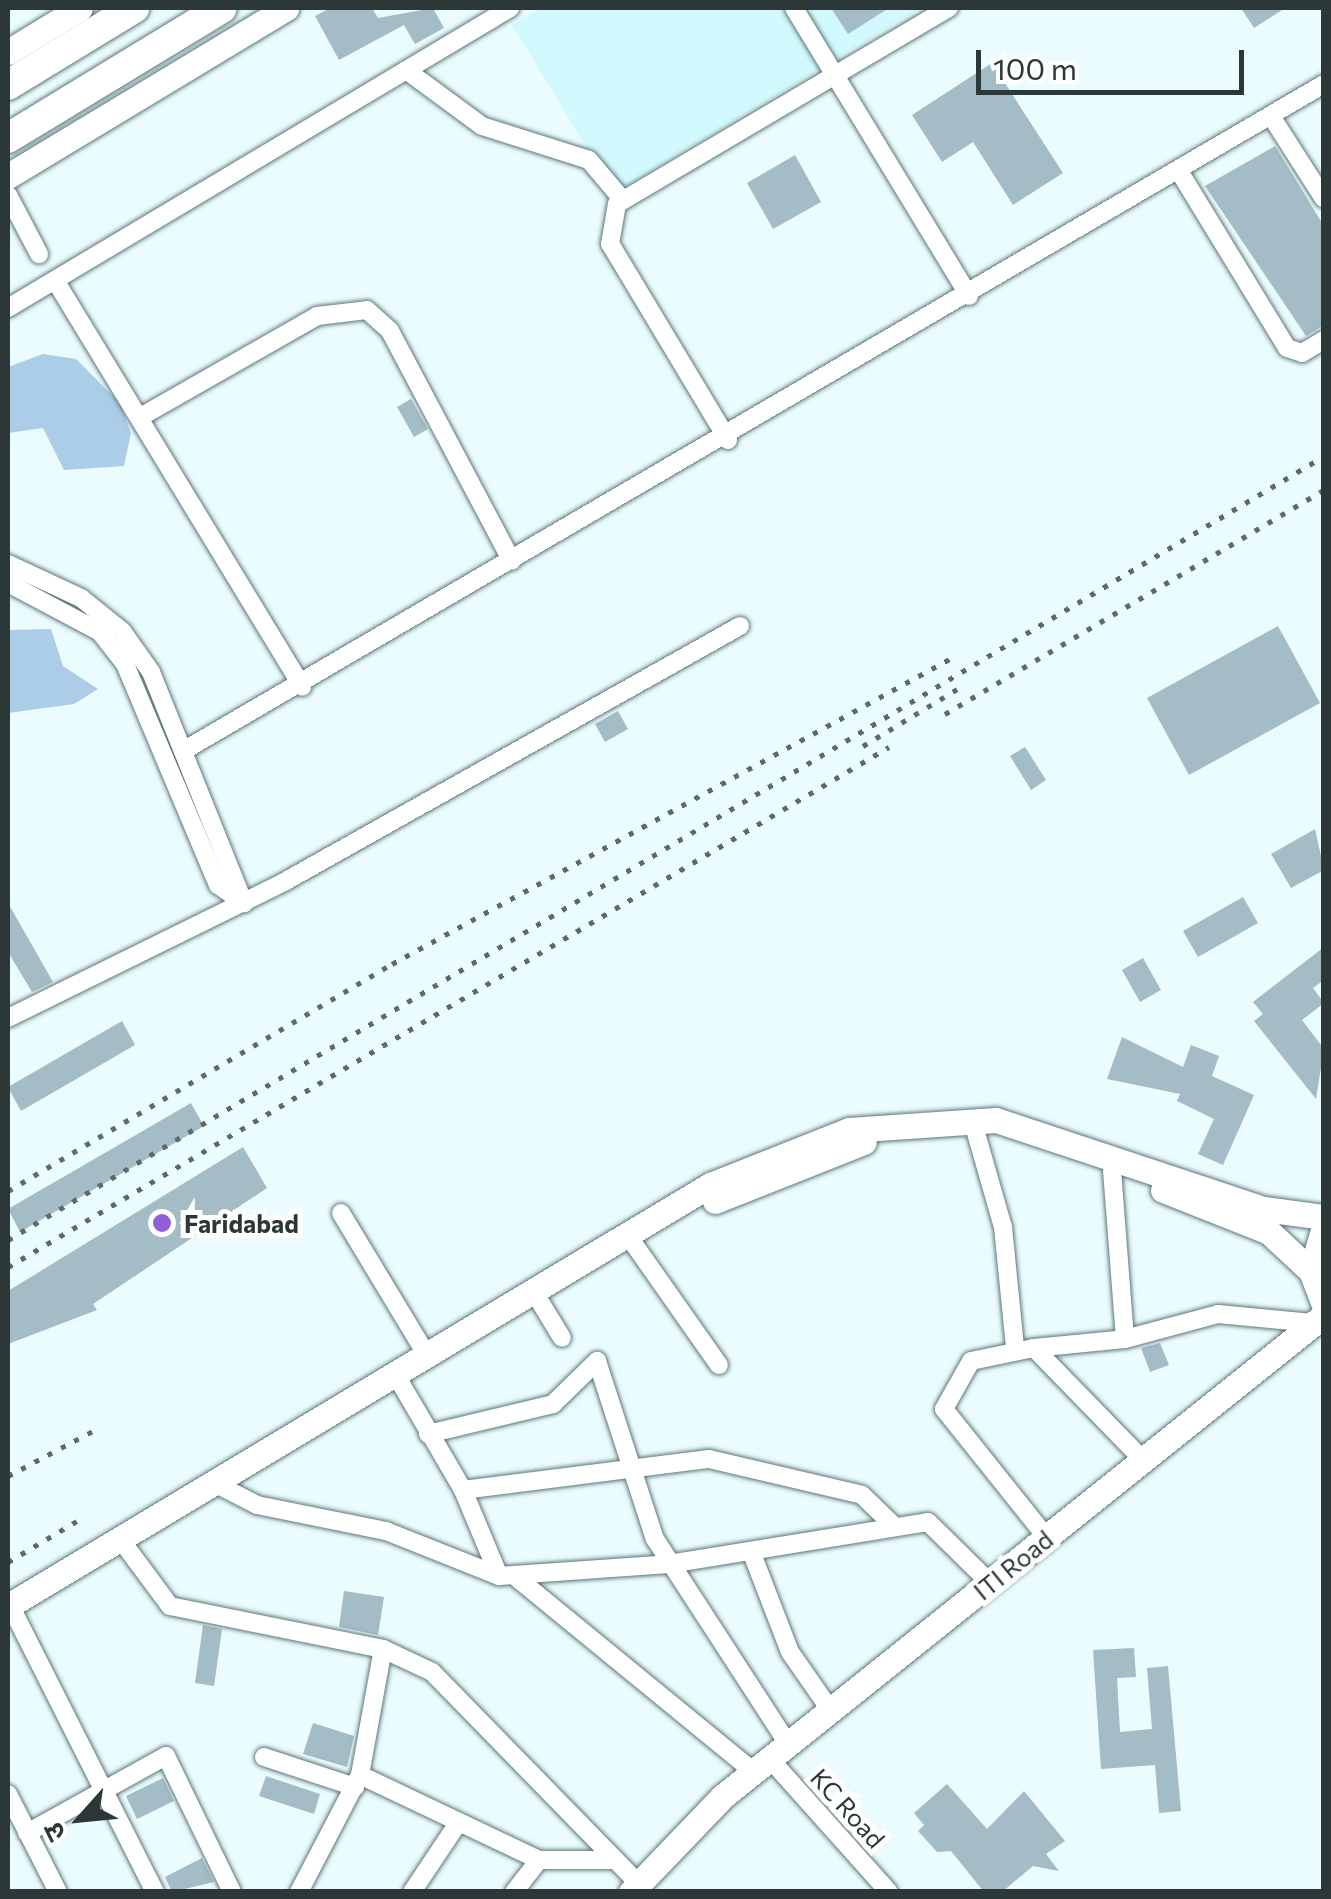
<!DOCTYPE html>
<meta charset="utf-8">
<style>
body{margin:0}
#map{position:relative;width:1331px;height:1899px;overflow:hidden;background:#eafcfd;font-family:Commissioner,"Noto Sans Devanagari",sans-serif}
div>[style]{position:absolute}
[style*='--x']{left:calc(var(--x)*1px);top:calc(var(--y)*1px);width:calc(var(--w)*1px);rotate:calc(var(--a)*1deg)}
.built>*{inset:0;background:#d2f9fd}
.water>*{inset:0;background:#accde8}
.building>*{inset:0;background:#a3bcc6}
.roads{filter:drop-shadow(0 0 2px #5c7679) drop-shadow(0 0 2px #5c7679)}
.street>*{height:18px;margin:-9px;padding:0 9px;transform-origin:9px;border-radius:9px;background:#fff}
.secondary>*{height:25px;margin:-12.5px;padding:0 12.5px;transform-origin:12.5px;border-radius:12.5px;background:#fff}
.highway>*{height:30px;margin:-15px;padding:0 15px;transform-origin:15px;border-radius:15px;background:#fff}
.rail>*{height:5px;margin-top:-2.5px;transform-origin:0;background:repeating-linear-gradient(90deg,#5d696a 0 5px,transparent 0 15px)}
.dots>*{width:28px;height:28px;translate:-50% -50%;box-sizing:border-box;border:5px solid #fff;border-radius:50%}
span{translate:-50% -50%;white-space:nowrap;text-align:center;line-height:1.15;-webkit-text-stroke:10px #fff;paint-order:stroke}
.poi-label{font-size:25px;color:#2c3738;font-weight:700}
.left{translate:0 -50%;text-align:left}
.street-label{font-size:25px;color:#2c3738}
.frame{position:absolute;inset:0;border:10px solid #2c3738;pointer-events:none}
.north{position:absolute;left:30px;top:1769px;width:100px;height:100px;-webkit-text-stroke:8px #fff;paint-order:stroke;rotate:243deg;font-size:28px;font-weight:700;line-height:40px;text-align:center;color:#2c3738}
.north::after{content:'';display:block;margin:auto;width:35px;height:45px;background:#2c3738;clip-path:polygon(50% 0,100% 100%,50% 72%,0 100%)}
.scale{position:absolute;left:976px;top:50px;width:268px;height:45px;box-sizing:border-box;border:5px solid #2c3738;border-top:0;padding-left:12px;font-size:30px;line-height:35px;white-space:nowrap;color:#2c3738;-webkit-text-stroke:8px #fff;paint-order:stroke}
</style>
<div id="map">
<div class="built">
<div style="clip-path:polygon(541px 8px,921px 8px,614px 193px,512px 25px)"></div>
</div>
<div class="water">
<div style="clip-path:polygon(43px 354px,76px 359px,120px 403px,131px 433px,124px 466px,64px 470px,43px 428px,8px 433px,8px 367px)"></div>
<div style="clip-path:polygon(51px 629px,63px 666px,98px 689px,74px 704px,8px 713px,8px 630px)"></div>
</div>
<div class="building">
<div style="clip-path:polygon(330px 8px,372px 8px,378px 18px,433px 8px,444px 28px,415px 44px,404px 25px,339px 60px,315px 16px)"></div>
<div style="clip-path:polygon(831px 8px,889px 8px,848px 34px)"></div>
<div style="clip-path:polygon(1241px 8px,1285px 8px,1254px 28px)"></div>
<div style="clip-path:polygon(992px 63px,1063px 173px,1013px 205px,973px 142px,942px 162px,912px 115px)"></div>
<div style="clip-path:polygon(1275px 146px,1324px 226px,1324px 325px,1306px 336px,1205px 186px)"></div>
<div style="clip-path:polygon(795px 155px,821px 202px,773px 229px,747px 183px)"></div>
<div style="clip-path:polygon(411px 399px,428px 429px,414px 437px,397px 407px)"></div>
<div style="clip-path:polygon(1278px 626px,1320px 703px,1189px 775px,1147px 698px)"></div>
<div style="clip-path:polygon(618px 711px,628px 729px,605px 742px,595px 724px)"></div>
<div style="clip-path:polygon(1025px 747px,1046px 780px,1031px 790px,1010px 756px)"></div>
<div style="clip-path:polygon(1315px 829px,1324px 870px,1291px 888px,1271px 854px)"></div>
<div style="clip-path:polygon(1243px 897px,1258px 923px,1198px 957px,1183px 931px)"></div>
<div style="clip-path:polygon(8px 903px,53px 982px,32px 992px,8px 952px)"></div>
<div style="clip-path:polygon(1324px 947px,1324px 980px,1313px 988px,1324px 1003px,1302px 1020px,1324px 1049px,1316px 1099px,1254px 1021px,1263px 1014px,1253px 1002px)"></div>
<div style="clip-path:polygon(1143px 958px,1161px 990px,1140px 1002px,1122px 970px)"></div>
<div style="clip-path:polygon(122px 1021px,135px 1045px,21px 1111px,8px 1087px)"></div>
<div style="clip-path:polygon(1122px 1037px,1183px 1067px,1191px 1045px,1219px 1056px,1212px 1076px,1254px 1095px,1223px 1165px,1198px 1154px,1214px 1119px,1177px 1101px,1180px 1094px,1107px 1079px)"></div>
<div style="clip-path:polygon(191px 1103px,204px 1126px,20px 1232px,8px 1209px)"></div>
<div style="clip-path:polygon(243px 1147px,267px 1188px,93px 1304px,97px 1310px,8px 1344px,8px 1291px)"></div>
<div style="clip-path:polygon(1160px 1343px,1169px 1365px,1150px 1372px,1141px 1348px)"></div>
<div style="clip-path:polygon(344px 1591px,384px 1597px,378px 1635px,339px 1627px)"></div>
<div style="clip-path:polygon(203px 1625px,222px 1629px,214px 1686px,195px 1683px)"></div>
<div style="clip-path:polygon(1134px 1648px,1136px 1677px,1117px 1678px,1120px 1732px,1152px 1729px,1147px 1668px,1168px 1666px,1181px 1811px,1159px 1813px,1155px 1765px,1101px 1769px,1093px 1650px)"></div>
<div style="clip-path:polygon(313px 1723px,354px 1736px,347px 1767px,303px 1754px)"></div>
<div style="clip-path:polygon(266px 1776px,320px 1794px,314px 1814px,259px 1796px)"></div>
<div style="clip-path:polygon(163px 1778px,174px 1801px,137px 1819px,126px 1796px)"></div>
<div style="clip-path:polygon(947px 1784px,987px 1829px,1024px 1791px,1065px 1841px,1046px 1854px,1059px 1871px,1033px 1866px,1002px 1892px,984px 1892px,951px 1851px,937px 1852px,918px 1831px,924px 1825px,914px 1813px)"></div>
<div style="clip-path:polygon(202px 1858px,214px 1882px,172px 1892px,165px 1877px)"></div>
</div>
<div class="roads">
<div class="street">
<div style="--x:794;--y:8;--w:337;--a:58.7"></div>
<div style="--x:406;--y:70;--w:94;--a:36.4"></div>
<div style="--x:482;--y:126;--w:112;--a:17.6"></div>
<div style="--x:589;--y:160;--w:51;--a:49.8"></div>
<div style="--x:1271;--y:116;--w:98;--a:57.4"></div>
<div style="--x:1179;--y:171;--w:207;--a:58.6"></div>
<div style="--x:1287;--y:348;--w:16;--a:18"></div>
<div style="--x:1302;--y:353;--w:26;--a:-31"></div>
<div style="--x:8;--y:195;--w:67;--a:62.3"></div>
<div style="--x:55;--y:280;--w:476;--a:58.7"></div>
<div style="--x:8;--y:308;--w:585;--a:-30.86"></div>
<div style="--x:142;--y:416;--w:202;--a:-29.7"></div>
<div style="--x:317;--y:316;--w:50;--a:-6.8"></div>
<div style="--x:367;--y:310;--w:31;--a:42"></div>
<div style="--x:390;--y:331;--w:260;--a:62.1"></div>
<div style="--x:728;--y:440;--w:229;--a:-121"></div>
<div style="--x:610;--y:244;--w:41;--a:-80.1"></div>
<div style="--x:617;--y:204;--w:386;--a:-30.6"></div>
<div style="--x:8;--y:564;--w:81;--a:25"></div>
<div style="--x:81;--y:598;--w:53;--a:38.8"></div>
<div style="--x:122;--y:631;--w:50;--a:54.7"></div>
<div style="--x:151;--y:672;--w:249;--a:68.1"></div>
<div style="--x:8;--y:583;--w:104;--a:28"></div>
<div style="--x:100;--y:632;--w:41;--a:52"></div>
<div style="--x:125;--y:664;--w:240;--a:67.2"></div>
<div style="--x:218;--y:885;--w:32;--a:35"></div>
<div style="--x:183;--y:751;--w:1322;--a:-30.31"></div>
<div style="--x:8;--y:1018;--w:308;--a:-26.2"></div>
<div style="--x:284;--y:882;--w:523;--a:-29.31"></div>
<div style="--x:976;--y:1133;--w:98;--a:74"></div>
<div style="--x:1003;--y:1227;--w:122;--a:84.3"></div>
<div style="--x:1112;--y:1170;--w:169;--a:85.6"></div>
<div style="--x:341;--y:1213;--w:170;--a:58.9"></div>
<div style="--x:631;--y:1240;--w:153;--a:54.9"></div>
<div style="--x:536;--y:1295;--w:50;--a:58.8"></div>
<div style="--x:1034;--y:1348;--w:91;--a:-5.6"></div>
<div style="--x:1125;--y:1339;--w:96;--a:-15"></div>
<div style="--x:1218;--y:1314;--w:95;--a:5.4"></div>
<div style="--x:397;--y:1377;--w:131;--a:59.7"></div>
<div style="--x:463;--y:1490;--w:93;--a:67.3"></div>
<div style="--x:428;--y:1434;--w:129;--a:-13.5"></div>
<div style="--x:553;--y:1404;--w:62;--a:-44.3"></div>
<div style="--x:597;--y:1361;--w:187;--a:72"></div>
<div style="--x:655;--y:1539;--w:244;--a:57"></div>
<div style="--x:218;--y:1485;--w:44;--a:27.1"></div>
<div style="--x:257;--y:1505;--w:132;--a:11.4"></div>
<div style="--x:386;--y:1531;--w:122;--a:21.7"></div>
<div style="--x:499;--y:1576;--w:170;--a:-4"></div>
<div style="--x:669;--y:1564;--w:262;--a:-9.2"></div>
<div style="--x:928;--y:1522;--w:87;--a:44.5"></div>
<div style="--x:463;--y:1490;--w:248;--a:-7.2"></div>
<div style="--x:709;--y:1459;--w:157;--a:13.2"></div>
<div style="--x:862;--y:1495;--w:45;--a:44.1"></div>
<div style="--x:1047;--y:1538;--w:165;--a:-128.6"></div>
<div style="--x:944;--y:1409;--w:55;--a:-60.6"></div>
<div style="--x:971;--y:1361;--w:64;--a:-11.7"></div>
<div style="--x:1034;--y:1348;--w:156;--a:45.8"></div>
<div style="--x:121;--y:1540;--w:82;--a:53.4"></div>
<div style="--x:170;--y:1606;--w:217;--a:11.4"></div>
<div style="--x:383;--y:1649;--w:54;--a:25.1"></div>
<div style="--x:432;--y:1672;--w:295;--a:45.7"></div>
<div style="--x:751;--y:1551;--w:108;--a:68.9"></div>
<div style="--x:790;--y:1652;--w:72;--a:55.2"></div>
<div style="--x:517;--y:1578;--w:305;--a:39.3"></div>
<div style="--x:10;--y:1605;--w:322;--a:63.2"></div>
<div style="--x:264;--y:1757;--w:96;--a:18.2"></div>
<div style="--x:770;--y:1759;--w:178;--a:48.2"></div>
<div style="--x:360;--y:1775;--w:198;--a:25.4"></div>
<div style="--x:539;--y:1860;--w:76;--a:0"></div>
<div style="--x:8;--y:1794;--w:110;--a:63"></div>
<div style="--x:27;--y:1833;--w:159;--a:-29"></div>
<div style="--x:166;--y:1756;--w:151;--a:64.1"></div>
<div style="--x:299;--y:1892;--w:132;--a:-62.5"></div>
<div style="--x:360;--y:1775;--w:128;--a:-79.7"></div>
<div style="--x:412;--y:1892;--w:83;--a:-56.3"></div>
<div style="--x:514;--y:1892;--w:41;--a:-52"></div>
</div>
<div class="secondary">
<div style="--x:8;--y:52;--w:84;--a:-31.4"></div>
<div style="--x:8;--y:176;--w:325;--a:-31.1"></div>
<div style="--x:1163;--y:1190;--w:114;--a:21.6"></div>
<div style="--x:1269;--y:1232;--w:57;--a:42.9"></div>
<div style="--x:715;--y:1201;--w:160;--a:-21.6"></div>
<div style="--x:1324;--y:1227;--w:46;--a:106.5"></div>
<div style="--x:1311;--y:1271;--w:36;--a:69"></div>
<div style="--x:8;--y:1606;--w:819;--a:-30.95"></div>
<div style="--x:710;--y:1185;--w:149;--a:-21.6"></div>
<div style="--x:849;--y:1130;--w:147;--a:-3.9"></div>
<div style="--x:996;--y:1120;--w:282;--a:18.4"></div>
<div style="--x:1264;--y:1209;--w:61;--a:7.6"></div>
<div style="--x:631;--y:1892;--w:132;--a:-46.2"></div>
<div style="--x:722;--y:1797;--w:771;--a:-38.68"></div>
</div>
<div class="highway">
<div style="--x:8;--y:85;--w:148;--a:-31.4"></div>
<div style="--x:8;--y:138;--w:250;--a:-31.3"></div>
</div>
</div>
<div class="rail">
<div style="--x:945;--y:714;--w:440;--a:-30.6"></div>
<div style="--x:863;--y:746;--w:110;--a:-31.2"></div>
<div style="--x:8;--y:1191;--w:446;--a:-30.6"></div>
<div style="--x:392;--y:964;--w:644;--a:-28.67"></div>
<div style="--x:8;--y:1240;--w:1532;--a:-30.78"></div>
<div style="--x:8;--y:1267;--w:1023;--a:-30.55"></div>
<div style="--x:8;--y:1476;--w:98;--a:-27.9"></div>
<div style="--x:8;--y:1562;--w:80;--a:-30.7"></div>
</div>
<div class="dots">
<div style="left:162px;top:1223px;background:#9060da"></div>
</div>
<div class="poi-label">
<span class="left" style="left:184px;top:1223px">Faridabad</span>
</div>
<div class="street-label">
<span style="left:1013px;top:1565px;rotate:-39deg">ITI Road</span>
<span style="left:848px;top:1808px;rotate:48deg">KC Road</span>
</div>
<div class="frame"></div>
<div class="north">उ</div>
<div class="scale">100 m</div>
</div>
